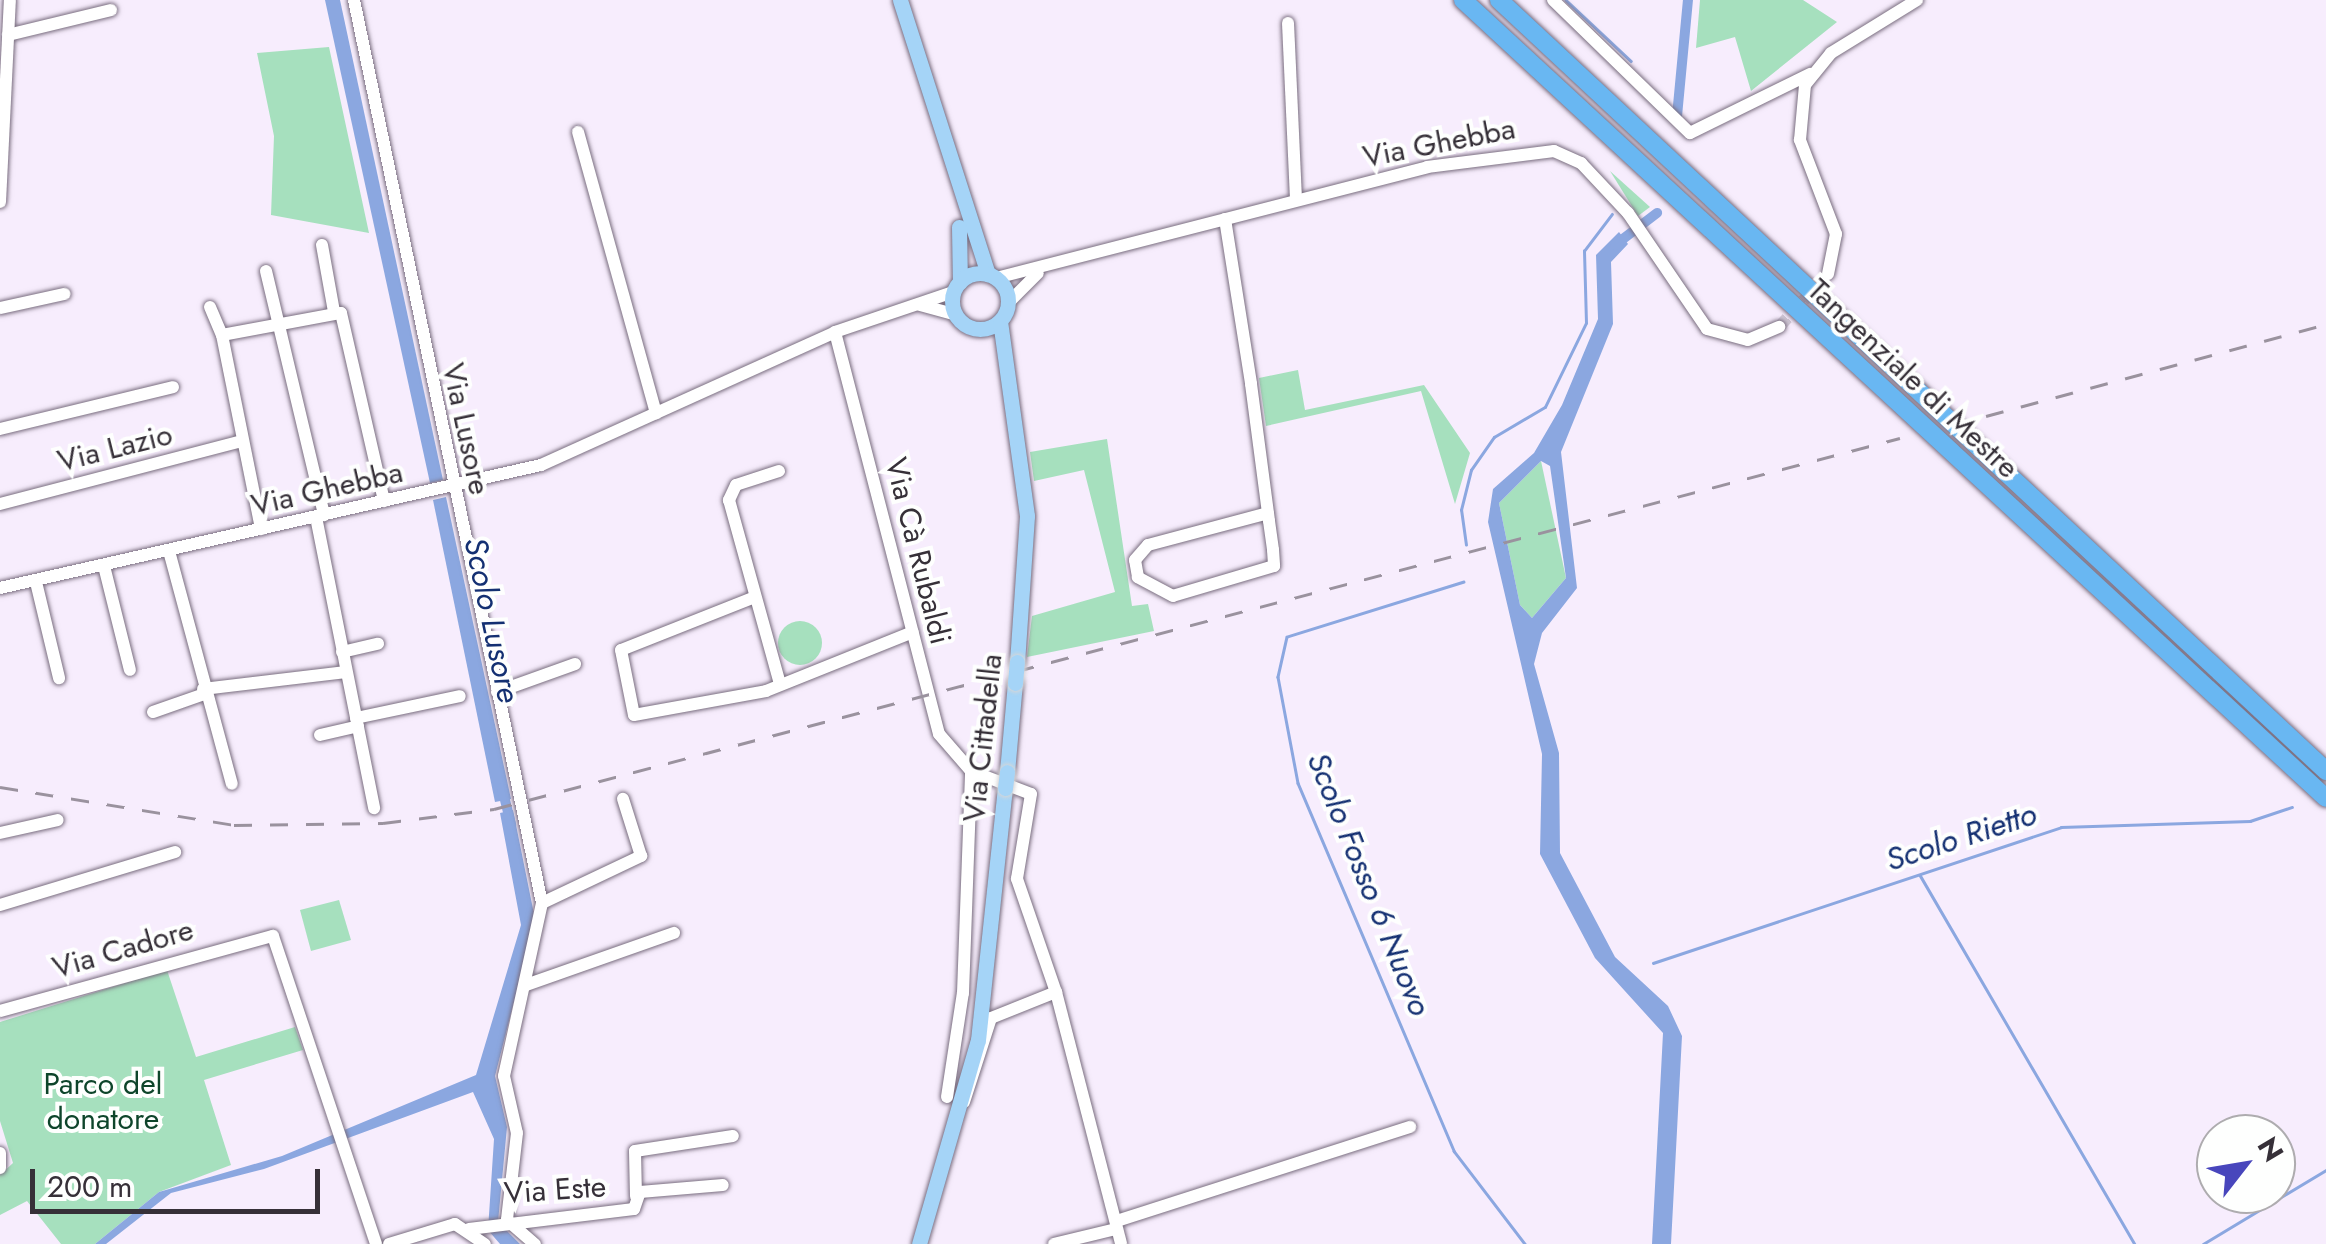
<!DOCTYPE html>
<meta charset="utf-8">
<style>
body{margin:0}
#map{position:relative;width:2326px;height:1244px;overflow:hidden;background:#f7edfd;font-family:Jost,sans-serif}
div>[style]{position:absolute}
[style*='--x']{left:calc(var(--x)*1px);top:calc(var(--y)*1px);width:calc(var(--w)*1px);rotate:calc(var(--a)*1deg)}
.green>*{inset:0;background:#a6e0be}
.round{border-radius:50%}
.water>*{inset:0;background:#8ba7e0}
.stream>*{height:2.5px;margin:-1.25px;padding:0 1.25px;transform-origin:1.25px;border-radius:1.25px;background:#8ba7e0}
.canal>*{height:10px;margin:-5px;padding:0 5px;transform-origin:5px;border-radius:5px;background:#8ba7e0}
.minor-tunnel>*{height:12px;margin-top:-6px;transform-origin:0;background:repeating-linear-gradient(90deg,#d0c7d6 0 12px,transparent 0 18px)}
.roads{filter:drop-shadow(0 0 2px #796d7f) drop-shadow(0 0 2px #796d7f)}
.minor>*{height:12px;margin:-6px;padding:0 6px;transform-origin:6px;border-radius:6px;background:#fff}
.major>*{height:15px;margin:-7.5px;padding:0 7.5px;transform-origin:7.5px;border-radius:7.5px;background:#a5d4f7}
.major>.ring{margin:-7.5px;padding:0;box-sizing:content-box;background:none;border:15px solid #a5d4f7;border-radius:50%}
.highway>*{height:18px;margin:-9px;padding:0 9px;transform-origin:9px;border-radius:9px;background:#69b7f2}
.rail>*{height:2.5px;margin-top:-1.25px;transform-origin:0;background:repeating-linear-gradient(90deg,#9a929e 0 18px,transparent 0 36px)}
.bridges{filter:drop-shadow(0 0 2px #d7d6d7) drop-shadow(0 0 2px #d7d6d7)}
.major-bridge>*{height:15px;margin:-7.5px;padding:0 7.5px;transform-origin:7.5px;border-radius:7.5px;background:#a5d4f7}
span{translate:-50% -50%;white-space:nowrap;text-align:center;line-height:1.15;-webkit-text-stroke:8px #fefffe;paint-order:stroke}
.street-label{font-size:30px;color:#363038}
.park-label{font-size:30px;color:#0e452b}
.water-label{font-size:32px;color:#143072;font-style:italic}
.north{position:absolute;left:2196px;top:1114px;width:100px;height:100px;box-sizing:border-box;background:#fefffe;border:2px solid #aeacaf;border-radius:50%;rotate:59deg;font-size:28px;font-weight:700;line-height:40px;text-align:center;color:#363038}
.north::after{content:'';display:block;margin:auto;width:35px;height:45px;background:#4846bc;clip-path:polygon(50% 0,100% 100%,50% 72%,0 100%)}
.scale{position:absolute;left:30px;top:1169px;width:290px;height:45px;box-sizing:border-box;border:5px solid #363038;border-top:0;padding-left:12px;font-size:30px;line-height:35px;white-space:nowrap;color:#363038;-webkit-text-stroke:8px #fefffe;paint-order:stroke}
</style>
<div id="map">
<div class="green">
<div style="clip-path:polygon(1700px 0,1803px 0,1837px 22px,1751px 91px,1735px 37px,1696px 48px)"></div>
<div style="clip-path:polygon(329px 47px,369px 233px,271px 215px,274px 136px,257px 53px)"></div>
<div style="clip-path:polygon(1610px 171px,1650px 207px,1638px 216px)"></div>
<div style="clip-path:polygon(1298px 370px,1305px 410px,1424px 385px,1470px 453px,1455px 504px,1421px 391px,1266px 426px,1259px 378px)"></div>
<div style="clip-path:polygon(1107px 439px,1132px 606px,1148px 604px,1154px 631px,1027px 657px,1032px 616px,1115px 592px,1084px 470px,1034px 481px,1030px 452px)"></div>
<div style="clip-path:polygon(1541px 461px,1566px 578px,1532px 618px,1520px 605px,1499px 503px)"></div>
<div class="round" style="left:778px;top:621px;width:44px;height:44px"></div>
<div style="clip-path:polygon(339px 900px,351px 940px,311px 951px,300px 910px)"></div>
<div style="clip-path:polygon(167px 970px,196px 1057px,295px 1027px,303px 1050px,204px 1080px,231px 1165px,159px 1192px,95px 1244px,61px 1244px,27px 1201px,0 1215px,0 1175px,13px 1163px,0 1121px,0 1022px)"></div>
</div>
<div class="water">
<div style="clip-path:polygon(325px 0,340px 0,443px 480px,430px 483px)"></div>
<div style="clip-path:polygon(evenodd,1619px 232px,1628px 244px,1611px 262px,1613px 324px,1561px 452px,1577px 588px,1542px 633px,1534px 664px,1559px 753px,1560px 853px,1615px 957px,1668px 1006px,1682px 1036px,1671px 1244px,1652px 1244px,1663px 1033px,1595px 958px,1540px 854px,1542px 754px,1488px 522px,1493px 489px,1534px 453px,1562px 405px,1598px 319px,1596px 255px,1619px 232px,1541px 461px,1550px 466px,1566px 578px,1532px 618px,1520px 605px,1499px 503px,1541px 461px)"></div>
<div style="clip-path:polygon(446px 497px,511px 799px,495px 802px,433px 500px)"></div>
<div style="clip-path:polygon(513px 810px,535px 919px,495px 1076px,507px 1127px,498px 1222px,520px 1244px,500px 1244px,488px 1230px,494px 1139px,473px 1092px,264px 1169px,171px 1193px,106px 1244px,95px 1244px,159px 1192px,282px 1156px,476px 1075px,521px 925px,500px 813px)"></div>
</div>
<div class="stream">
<div style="--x:1566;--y:0;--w:89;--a:43.2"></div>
<div style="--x:1466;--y:545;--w:35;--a:-98"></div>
<div style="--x:1461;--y:510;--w:41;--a:-76"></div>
<div style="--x:1471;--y:470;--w:40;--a:-55.1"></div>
<div style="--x:1494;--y:437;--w:59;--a:-30.5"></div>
<div style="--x:1545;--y:407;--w:93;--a:-64"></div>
<div style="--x:1586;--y:323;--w:72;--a:-91.6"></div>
<div style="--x:1584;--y:251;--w:46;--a:-52.9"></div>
<div style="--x:1464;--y:582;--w:185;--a:162.7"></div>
<div style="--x:1287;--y:637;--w:41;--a:102.7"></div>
<div style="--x:1278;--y:677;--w:108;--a:79.3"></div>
<div style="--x:1298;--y:783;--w:400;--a:67"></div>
<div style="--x:1454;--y:1151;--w:117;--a:52.6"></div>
<div style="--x:1920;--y:875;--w:427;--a:59.8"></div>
<div style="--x:1653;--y:963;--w:430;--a:-18.4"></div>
<div style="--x:2061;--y:827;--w:189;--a:-1.8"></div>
<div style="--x:2250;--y:821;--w:44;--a:-18.4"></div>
<div style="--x:2203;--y:1244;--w:144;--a:-31"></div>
</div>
<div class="canal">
<div style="--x:1677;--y:116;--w:117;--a:-84.6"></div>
<div style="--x:1615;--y:245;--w:53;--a:-37.3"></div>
<div style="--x:502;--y:788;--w:38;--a:76"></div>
</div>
<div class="minor-tunnel">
<div style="--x:1779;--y:327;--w:72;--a:-47.2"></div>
</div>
<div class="roads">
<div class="minor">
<div style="--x:354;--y:0;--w:922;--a:78.24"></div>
<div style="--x:542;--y:903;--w:177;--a:102.4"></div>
<div style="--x:504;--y:1076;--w:58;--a:77.2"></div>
<div style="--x:517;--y:1133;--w:88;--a:96.6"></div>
<div style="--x:507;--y:1220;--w:37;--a:41"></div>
<div style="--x:1553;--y:0;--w:191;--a:44.2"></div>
<div style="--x:1690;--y:133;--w:134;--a:-26.2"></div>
<div style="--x:1288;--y:23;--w:177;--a:87.4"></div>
<div style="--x:8;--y:35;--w:106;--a:-13.6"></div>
<div style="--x:578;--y:132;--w:292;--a:74.5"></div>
<div style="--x:0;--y:202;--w:202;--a:-87.2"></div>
<div style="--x:1225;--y:219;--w:167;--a:81"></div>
<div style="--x:1251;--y:384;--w:138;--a:82.5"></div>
<div style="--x:1269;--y:521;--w:29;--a:82"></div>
<div style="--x:1273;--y:550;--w:16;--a:86"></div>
<div style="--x:1274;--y:566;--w:105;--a:163.5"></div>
<div style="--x:1173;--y:596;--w:40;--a:-152"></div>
<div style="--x:1138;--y:577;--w:17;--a:-100"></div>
<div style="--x:1135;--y:560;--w:20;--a:-49"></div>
<div style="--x:1148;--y:545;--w:124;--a:-14.9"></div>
<div style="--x:322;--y:245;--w:68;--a:79.8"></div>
<div style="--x:266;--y:271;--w:251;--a:76.6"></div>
<div style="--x:1828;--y:274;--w:41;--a:-78.7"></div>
<div style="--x:1836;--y:234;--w:101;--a:-111"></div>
<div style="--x:1800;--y:140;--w:55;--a:-84.8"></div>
<div style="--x:1805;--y:85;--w:41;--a:-50.9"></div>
<div style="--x:1831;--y:53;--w:101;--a:-31.6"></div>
<div style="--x:996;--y:278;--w:445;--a:-14.4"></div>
<div style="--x:1427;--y:167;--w:128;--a:-7.2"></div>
<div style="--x:1554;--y:151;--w:30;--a:24"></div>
<div style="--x:1581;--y:163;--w:69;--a:46.8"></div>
<div style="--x:1628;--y:213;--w:140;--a:55.7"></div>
<div style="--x:1707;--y:329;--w:42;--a:15"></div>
<div style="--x:1748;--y:340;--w:34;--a:-23"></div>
<div style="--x:1008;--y:303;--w:42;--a:-45"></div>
<div style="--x:920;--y:305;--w:38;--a:15"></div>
<div style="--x:210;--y:307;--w:30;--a:67"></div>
<div style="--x:222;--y:335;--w:121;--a:-10.5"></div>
<div style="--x:341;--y:313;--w:193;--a:77.1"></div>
<div style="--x:0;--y:308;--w:66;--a:-12.3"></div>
<div style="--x:835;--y:332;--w:415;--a:75.5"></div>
<div style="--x:939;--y:734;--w:49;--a:49.1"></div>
<div style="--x:971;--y:771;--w:64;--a:21"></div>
<div style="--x:1031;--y:794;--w:86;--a:99.4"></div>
<div style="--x:1017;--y:879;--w:120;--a:71"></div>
<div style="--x:1056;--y:992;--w:260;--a:75.5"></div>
<div style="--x:222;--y:335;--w:198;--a:78.6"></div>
<div style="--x:0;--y:429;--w:178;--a:-13.6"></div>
<div style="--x:779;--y:471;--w:45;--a:162"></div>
<div style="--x:736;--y:485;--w:17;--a:115"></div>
<div style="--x:729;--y:500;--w:191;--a:74.5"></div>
<div style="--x:0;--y:504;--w:250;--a:-14.6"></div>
<div style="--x:316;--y:517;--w:297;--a:78.7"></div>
<div style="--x:169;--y:551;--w:241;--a:74.9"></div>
<div style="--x:104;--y:566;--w:107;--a:76"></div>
<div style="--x:36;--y:582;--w:99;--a:76.5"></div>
<div style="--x:0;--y:588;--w:555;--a:-12.81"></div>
<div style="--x:541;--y:465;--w:323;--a:-24.3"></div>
<div style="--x:835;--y:332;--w:125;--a:-18.7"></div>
<div style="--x:755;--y:597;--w:144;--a:158.4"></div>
<div style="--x:621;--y:650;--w:66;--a:78.7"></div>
<div style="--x:634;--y:715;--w:134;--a:-10.3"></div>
<div style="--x:766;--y:691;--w:158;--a:-21.9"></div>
<div style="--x:342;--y:652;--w:37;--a:-13"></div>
<div style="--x:203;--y:689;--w:144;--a:-6.8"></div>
<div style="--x:497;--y:692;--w:83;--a:-19.7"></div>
<div style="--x:153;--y:712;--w:54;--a:-19.4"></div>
<div style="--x:356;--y:718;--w:106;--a:-11.9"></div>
<div style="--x:320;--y:735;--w:39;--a:-13"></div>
<div style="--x:0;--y:833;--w:59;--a:-12.6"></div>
<div style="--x:542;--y:903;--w:110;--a:-25.4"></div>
<div style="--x:641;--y:856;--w:60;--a:-107.5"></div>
<div style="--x:0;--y:905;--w:183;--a:-16.8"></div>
<div style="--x:526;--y:985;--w:157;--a:-19.4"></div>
<div style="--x:0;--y:1011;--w:283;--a:-15.4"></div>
<div style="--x:273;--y:936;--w:325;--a:71.5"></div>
<div style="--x:947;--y:1097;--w:105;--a:-81.3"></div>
<div style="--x:963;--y:993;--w:222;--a:-87.9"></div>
<div style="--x:964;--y:1102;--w:88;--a:-72.2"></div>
<div style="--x:991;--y:1018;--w:70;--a:-21.8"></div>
<div style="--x:0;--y:1153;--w:15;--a:90"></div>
<div style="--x:636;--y:1196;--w:45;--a:-91.3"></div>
<div style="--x:635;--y:1151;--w:99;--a:-8.7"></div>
<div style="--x:1117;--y:1221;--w:308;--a:-17.8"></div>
<div style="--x:469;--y:1229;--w:166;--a:-6.9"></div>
<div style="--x:634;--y:1209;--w:18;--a:-71"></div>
<div style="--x:640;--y:1192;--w:83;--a:-4.8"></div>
<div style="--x:389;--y:1244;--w:69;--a:-16.9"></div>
<div style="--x:455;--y:1224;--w:36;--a:34"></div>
<div style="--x:1054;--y:1244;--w:64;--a:-13.6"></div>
</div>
<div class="major">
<div style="--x:900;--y:0;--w:288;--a:72.2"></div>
<div style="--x:959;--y:227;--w:55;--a:89"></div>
<div class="ring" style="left:952px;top:273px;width:41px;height:41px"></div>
<div style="--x:1000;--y:321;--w:197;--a:82.1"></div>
<div style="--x:1027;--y:516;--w:146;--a:93.9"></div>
<div style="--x:1007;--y:772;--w:89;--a:-84.9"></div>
<div style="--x:919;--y:1244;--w:212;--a:-73.9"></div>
<div style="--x:978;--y:1040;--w:253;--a:-83.9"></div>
</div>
<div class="highway">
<div style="--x:1463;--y:0;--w:1175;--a:42.76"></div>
<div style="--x:1499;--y:0;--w:1131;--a:42.99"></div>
</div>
</div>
<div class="rail">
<div style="--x:1986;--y:416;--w:352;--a:-15.1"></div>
<div style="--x:0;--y:787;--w:237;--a:9.2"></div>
<div style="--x:234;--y:825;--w:149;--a:-0.8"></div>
<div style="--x:383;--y:823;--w:112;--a:-7.2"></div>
<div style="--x:494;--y:809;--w:1454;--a:-14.78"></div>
</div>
<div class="bridges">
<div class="major-bridge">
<div style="--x:1015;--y:683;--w:21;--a:-85"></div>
<div style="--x:1005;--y:788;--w:16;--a:-83"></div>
</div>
</div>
<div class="street-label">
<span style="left:1439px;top:143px;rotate:-11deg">Via Ghebba</span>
<span style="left:1913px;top:379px;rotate:43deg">Tangenziale di Mestre</span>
<span style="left:466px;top:429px;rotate:78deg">Via Lusore</span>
<span style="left:115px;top:448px;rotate:-14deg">Via Lazio</span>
<span style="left:327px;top:489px;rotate:-13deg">Via Ghebba</span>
<span style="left:918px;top:551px;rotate:76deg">Via Cà Rubaldi</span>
<span style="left:983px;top:738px;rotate:-84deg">Via Cittadella</span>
<span style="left:123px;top:949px;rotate:-16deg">Via Cadore</span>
<span style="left:555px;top:1190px;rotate:-4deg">Via Este</span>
</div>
<div class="park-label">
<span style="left:103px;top:1101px">Parco del<br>donatore</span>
</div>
<div class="water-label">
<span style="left:492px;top:620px;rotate:78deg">Scolo Lusore</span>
<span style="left:1961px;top:837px;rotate:-18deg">Scolo Rietto</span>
<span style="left:1369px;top:884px;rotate:68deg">Scolo Fosso 6 Nuovo</span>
</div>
<div class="north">N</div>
<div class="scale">200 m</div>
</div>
